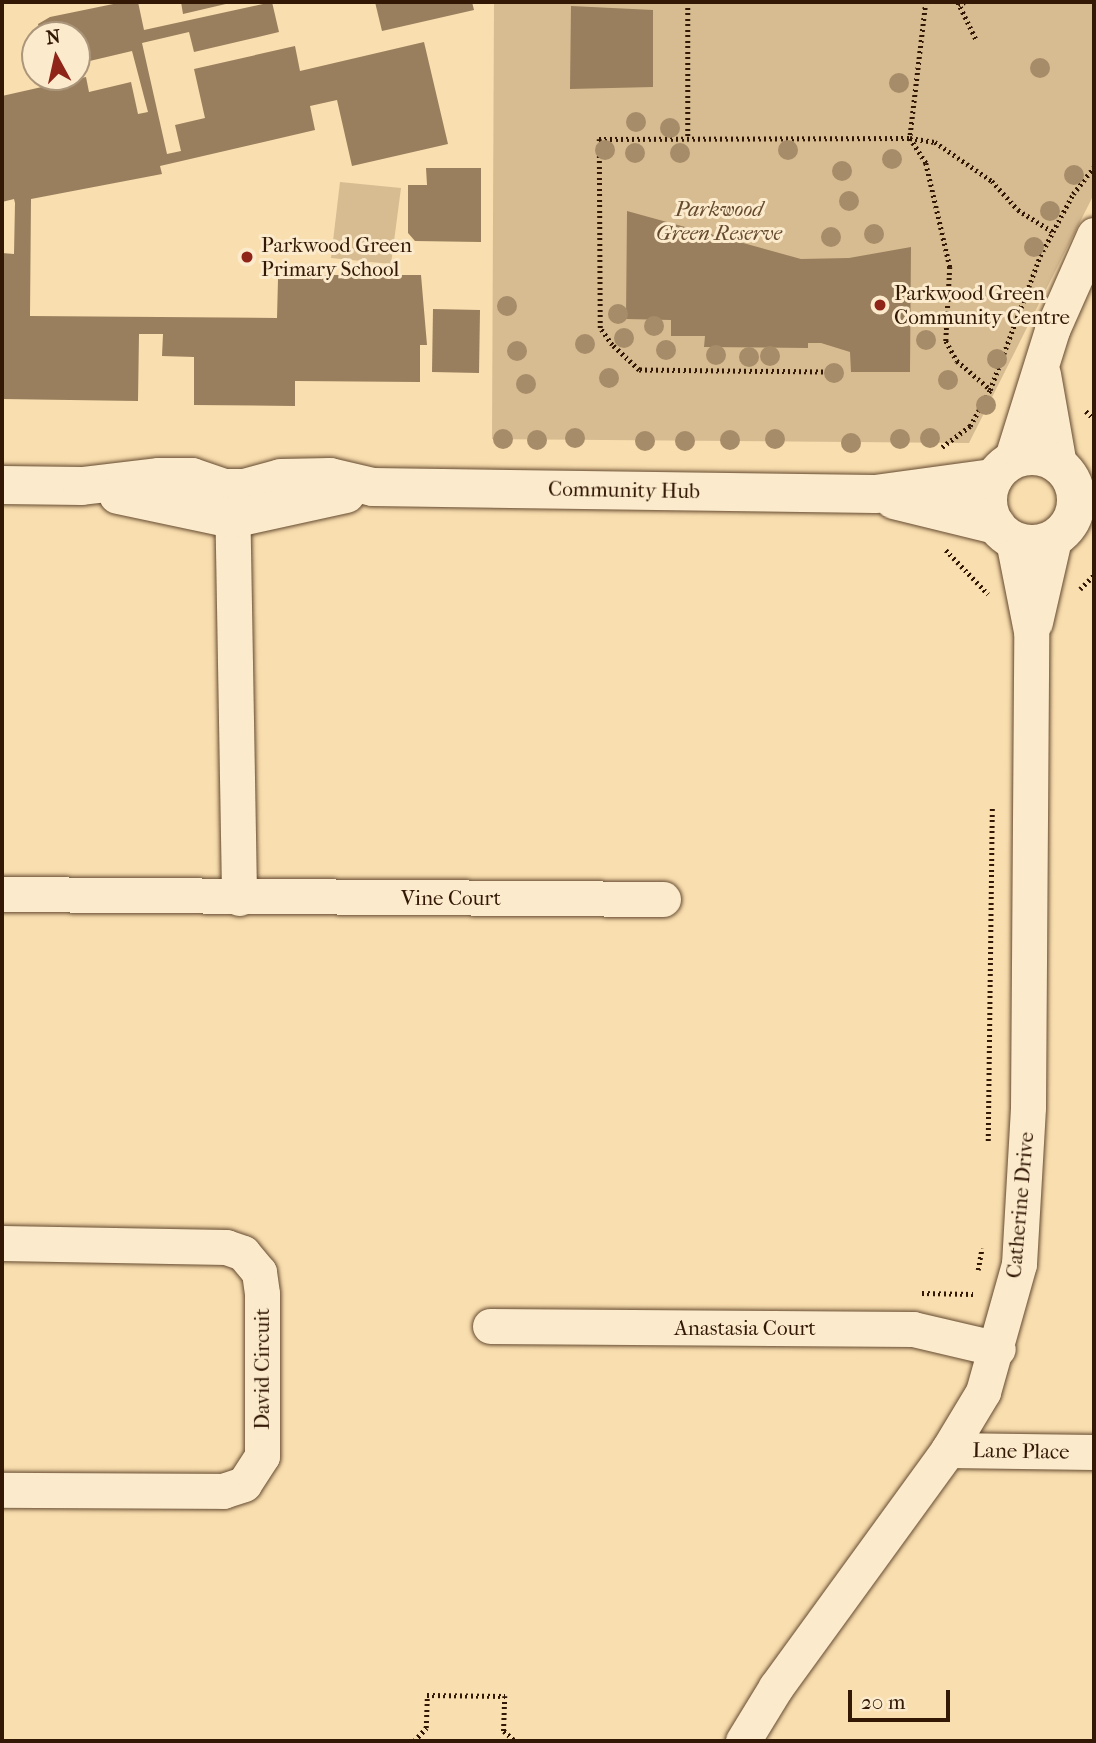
<!DOCTYPE html>
<style>
body{margin:0}
#map{position:relative;width:1096px;height:1743px;overflow:hidden;background:#f9deaf;font-family:"IM FELL French Canon",serif}
div>[style]{position:absolute}
[style*='--x']{left:calc(var(--x)*1px);top:calc(var(--y)*1px);width:calc(var(--w)*1px);rotate:calc(var(--a)*1deg)}
.green>*{inset:0;background:#d7bc92}
.building>*{inset:0;background:#997f5d}
.path>*{height:4.5px;margin-top:-2.25px;transform-origin:0;background:repeating-linear-gradient(90deg,#321805 0 2px,transparent 0 5.5px)}
.roads{filter:drop-shadow(0 0 2px #644a30) drop-shadow(0 0 2px #644a30)}
.street>*{height:35px;margin:-17.5px;padding:0 17.5px;transform-origin:17.5px;border-radius:17.5px;background:#fbeacb}
.secondary>*{height:38px;margin:-19px;padding:0 19px;transform-origin:19px;border-radius:19px;background:#fbeacb}
.secondary>.ring{margin:-19px;padding:0;box-sizing:content-box;background:none;border:38px solid #fbeacb;border-radius:50%}
.trees>*{width:20px;height:20px;margin:-10px;border-radius:50%;background:#a78c69}
.dots>*{width:19px;height:19px;translate:-50% -50%;box-sizing:border-box;border:4px solid #fbeacb;border-radius:50%}
span{translate:-50% -50%;white-space:nowrap;text-align:center;line-height:1.15;-webkit-text-stroke:6px #fbeacb;paint-order:stroke}
.park-label{font-size:21px;color:#64492f;font-style:italic}
.poi-label{font-size:21px;color:#321805}
.left{translate:0 -50%;text-align:left}
.street-label{font-size:21px;color:#321805}
.frame{position:absolute;inset:0;border:4px solid #321805;pointer-events:none}
.north{position:absolute;left:21px;top:21px;width:70px;height:70px;box-sizing:border-box;background:#fbeacb;border:2px solid #ab967c;border-radius:50%;rotate:352deg;font-size:19px;font-weight:700;line-height:28px;text-align:center;color:#321805}
.north::after{content:'';display:block;margin:auto;width:24px;height:32px;background:#8f2418;clip-path:polygon(50% 0,100% 100%,50% 72%,0 100%)}
.scale{position:absolute;left:848px;top:1690px;width:102px;height:32px;box-sizing:border-box;border:4px solid #321805;border-top:0;padding-left:9px;font-size:21px;line-height:24px;white-space:nowrap;color:#321805;-webkit-text-stroke:5px #fbeacb;paint-order:stroke}
</style>
<div id="map">
<div class="green">
<div style="clip-path:polygon(494px 2px,1094px 2px,1094px 194px,969px 443px,492px 439px)"></div>
<div style="clip-path:polygon(340px 182px,401px 188px,391px 264px,331px 258px)"></div>
</div>
<div class="building">
<div style="clip-path:polygon(123px 2px,138px 2px,144px 30px,272px 2px,279px 32px,194px 52px,189px 32px,142px 43px,167px 154px,181px 151px,175px 125px,205px 118px,194px 69px,295px 46px,300px 71px,424px 42px,448px 144px,352px 166px,337px 100px,310px 106px,315px 130px,160px 166px,162px 174px,31px 199px,30px 316px,277px 318px,278px 279px,294px 279px,294px 275px,421px 275px,427px 345px,420px 345px,420px 382px,295px 381px,295px 406px,194px 405px,194px 357px,162px 356px,163px 334px,139px 334px,138px 401px,2px 399px,2px 253px,14px 254px,15px 203px,14px 199px,2px 202px,2px 96px,86px 77px,89px 92px,131px 82px,138px 114px,148px 112px,132px 51px,77px 64px,77px 35px,40px 35px,38px 24px,50px 17px)"></div>
<div style="clip-path:polygon(181px 2px,230px 2px,230px 3px,183px 14px)"></div>
<div style="clip-path:polygon(375px 2px,472px 2px,474px 10px,382px 31px)"></div>
<div style="clip-path:polygon(571px 6px,653px 10px,653px 87px,570px 89px)"></div>
<div style="clip-path:polygon(426px 168px,481px 168px,481px 242px,415px 241px,408px 233px,408px 185px,427px 185px)"></div>
<div style="clip-path:polygon(627px 211px,801px 259px,849px 258px,911px 247px,910px 372px,851px 372px,850px 352px,821px 343px,808px 343px,808px 348px,704px 347px,705px 336px,671px 336px,671px 320px,626px 319px)"></div>
<div style="clip-path:polygon(433px 309px,480px 310px,479px 373px,432px 372px)"></div>
</div>
<div class="path">
<div style="--x:688;--y:2;--w:137;--a:90"></div>
<div style="--x:926;--y:2;--w:137;--a:96.7"></div>
<div style="--x:910;--y:138;--w:30;--a:57"></div>
<div style="--x:926;--y:163;--w:107;--a:77"></div>
<div style="--x:950;--y:267;--w:74;--a:93.1"></div>
<div style="--x:946;--y:341;--w:23;--a:61"></div>
<div style="--x:957;--y:361;--w:45;--a:40.5"></div>
<div style="--x:958;--y:2;--w:41;--a:64.1"></div>
<div style="--x:958;--y:4;--w:7;--a:-16"></div>
<div style="--x:823;--y:372;--w:184;--a:-179.4"></div>
<div style="--x:639;--y:370;--w:37;--a:-137"></div>
<div style="--x:612;--y:345;--w:21;--a:-125"></div>
<div style="--x:600;--y:328;--w:189;--a:-90.3"></div>
<div style="--x:599;--y:139;--w:311;--a:-0.2"></div>
<div style="--x:910;--y:138;--w:25;--a:9"></div>
<div style="--x:935;--y:142;--w:69;--a:34.4"></div>
<div style="--x:992;--y:181;--w:39;--a:48"></div>
<div style="--x:1018;--y:210;--w:40;--a:32"></div>
<div style="--x:1086;--y:411;--w:11;--a:45"></div>
<div style="--x:942;--y:447;--w:35;--a:-37"></div>
<div style="--x:970;--y:426;--w:41;--a:-60.9"></div>
<div style="--x:990;--y:390;--w:143;--a:-69.5"></div>
<div style="--x:1040;--y:256;--w:70;--a:-62"></div>
<div style="--x:1073;--y:194;--w:34;--a:-52"></div>
<div style="--x:946;--y:550;--w:61;--a:46.3"></div>
<div style="--x:1080;--y:589;--w:20;--a:-45"></div>
<div style="--x:988;--y:1141;--w:334;--a:-89.3"></div>
<div style="--x:978;--y:1270;--w:22;--a:-80"></div>
<div style="--x:922;--y:1293;--w:51;--a:1.1"></div>
<div style="--x:376;--y:1741;--w:38;--a:0"></div>
<div style="--x:414;--y:1741;--w:18;--a:-47"></div>
<div style="--x:426;--y:1728;--w:33;--a:-88"></div>
<div style="--x:427;--y:1695;--w:78;--a:0.7"></div>
<div style="--x:505;--y:1696;--w:35;--a:92"></div>
<div style="--x:504;--y:1731;--w:15;--a:42"></div>
</div>
<div class="roads">
<div class="street">
<div style="--x:1043;--y:374;--w:92;--a:80"></div>
<div style="--x:1011;--y:461;--w:137;--a:-72.6"></div>
<div style="--x:1052;--y:330;--w:104;--a:-66.1"></div>
<div style="--x:232;--y:491;--w:407;--a:89"></div>
<div style="--x:1035;--y:622;--w:85;--a:-77.1"></div>
<div style="--x:2;--y:894;--w:661;--a:0.43"></div>
<div style="--x:2;--y:1243;--w:224;--a:1"></div>
<div style="--x:226;--y:1247;--w:18;--a:19"></div>
<div style="--x:243;--y:1253;--w:25;--a:50"></div>
<div style="--x:259;--y:1272;--w:22;--a:82"></div>
<div style="--x:262;--y:1294;--w:162;--a:90"></div>
<div style="--x:262;--y:1456;--w:33;--a:123"></div>
<div style="--x:244;--y:1484;--w:22;--a:162"></div>
<div style="--x:223;--y:1491;--w:221;--a:-179.7"></div>
<div style="--x:490;--y:1326;--w:423;--a:0.4"></div>
<div style="--x:913;--y:1329;--w:87;--a:13.2"></div>
<div style="--x:948;--y:1450;--w:146;--a:0.8"></div>
<div style="--x:743;--y:1741;--w:63;--a:-58.6"></div>
<div style="--x:776;--y:1687;--w:293;--a:-54"></div>
<div style="--x:948;--y:1450;--w:68;--a:-58.9"></div>
<div style="--x:983;--y:1392;--w:133;--a:-74.3"></div>
<div style="--x:1019;--y:1264;--w:157;--a:-86.7"></div>
<div style="--x:1028;--y:1107;--w:476;--a:-89.6"></div>
<div style="--x:1031;--y:631;--w:93;--a:-101.2"></div>
</div>
<div class="secondary">
<div class="ring" style="left:988px;top:456px;width:50px;height:50px"></div>
<div style="--x:2;--y:485;--w:80;--a:0.7"></div>
<div style="--x:82;--y:486;--w:78;--a:-6.7"></div>
<div style="--x:159;--y:477;--w:33;--a:0"></div>
<div style="--x:192;--y:477;--w:34;--a:19"></div>
<div style="--x:224;--y:488;--w:20;--a:0"></div>
<div style="--x:244;--y:488;--w:38;--a:-15"></div>
<div style="--x:281;--y:478;--w:49;--a:-1.2"></div>
<div style="--x:330;--y:477;--w:44;--a:13.1"></div>
<div style="--x:373;--y:487;--w:502;--a:0.8"></div>
<div style="--x:875;--y:494;--w:120;--a:-7.7"></div>
<div style="--x:118;--y:495;--w:116;--a:11.9"></div>
<div style="--x:232;--y:519;--w:117;--a:-12.4"></div>
<div style="--x:894;--y:500;--w:105;--a:13.8"></div>
</div>
</div>
<div class="trees">
<div style="left:1040px;top:68px"></div>
<div style="left:899px;top:83px"></div>
<div style="left:636px;top:122px"></div>
<div style="left:670px;top:128px"></div>
<div style="left:605px;top:150px"></div>
<div style="left:788px;top:150px"></div>
<div style="left:635px;top:153px"></div>
<div style="left:680px;top:153px"></div>
<div style="left:892px;top:159px"></div>
<div style="left:842px;top:171px"></div>
<div style="left:1074px;top:175px"></div>
<div style="left:849px;top:201px"></div>
<div style="left:1050px;top:211px"></div>
<div style="left:874px;top:234px"></div>
<div style="left:831px;top:237px"></div>
<div style="left:1034px;top:247px"></div>
<div style="left:507px;top:306px"></div>
<div style="left:618px;top:314px"></div>
<div style="left:654px;top:326px"></div>
<div style="left:624px;top:338px"></div>
<div style="left:926px;top:340px"></div>
<div style="left:585px;top:344px"></div>
<div style="left:666px;top:350px"></div>
<div style="left:517px;top:351px"></div>
<div style="left:716px;top:355px"></div>
<div style="left:770px;top:356px"></div>
<div style="left:749px;top:357px"></div>
<div style="left:997px;top:359px"></div>
<div style="left:834px;top:373px"></div>
<div style="left:609px;top:378px"></div>
<div style="left:948px;top:380px"></div>
<div style="left:526px;top:384px"></div>
<div style="left:986px;top:405px"></div>
<div style="left:575px;top:438px"></div>
<div style="left:930px;top:438px"></div>
<div style="left:503px;top:439px"></div>
<div style="left:775px;top:439px"></div>
<div style="left:900px;top:439px"></div>
<div style="left:537px;top:440px"></div>
<div style="left:730px;top:440px"></div>
<div style="left:645px;top:441px"></div>
<div style="left:685px;top:441px"></div>
<div style="left:851px;top:443px"></div>
</div>
<div class="dots">
<div style="left:247px;top:257px;background:#8f2418"></div>
<div style="left:880px;top:305px;background:#8f2418"></div>
</div>
<div class="park-label">
<span style="left:719px;top:221px">Parkwood<br>Green Reserve</span>
</div>
<div class="poi-label">
<span class="left" style="left:261px;top:257px">Parkwood Green<br>Primary School</span>
<span class="left" style="left:894px;top:305px">Parkwood Green<br>Community Centre</span>
</div>
<div class="street-label">
<span style="left:624px;top:490px;rotate:1deg">Community Hub</span>
<span style="left:451px;top:898px">Vine Court</span>
<span style="left:1020px;top:1205px;rotate:-85deg">Catherine Drive</span>
<span style="left:745px;top:1328px">Anastasia Court</span>
<span style="left:262px;top:1369px;rotate:-90deg">David Circuit</span>
<span style="left:1021px;top:1451px;rotate:1deg">Lane Place</span>
</div>
<div class="frame"></div>
<div class="north">N</div>
<div class="scale">20 m</div>
</div>
